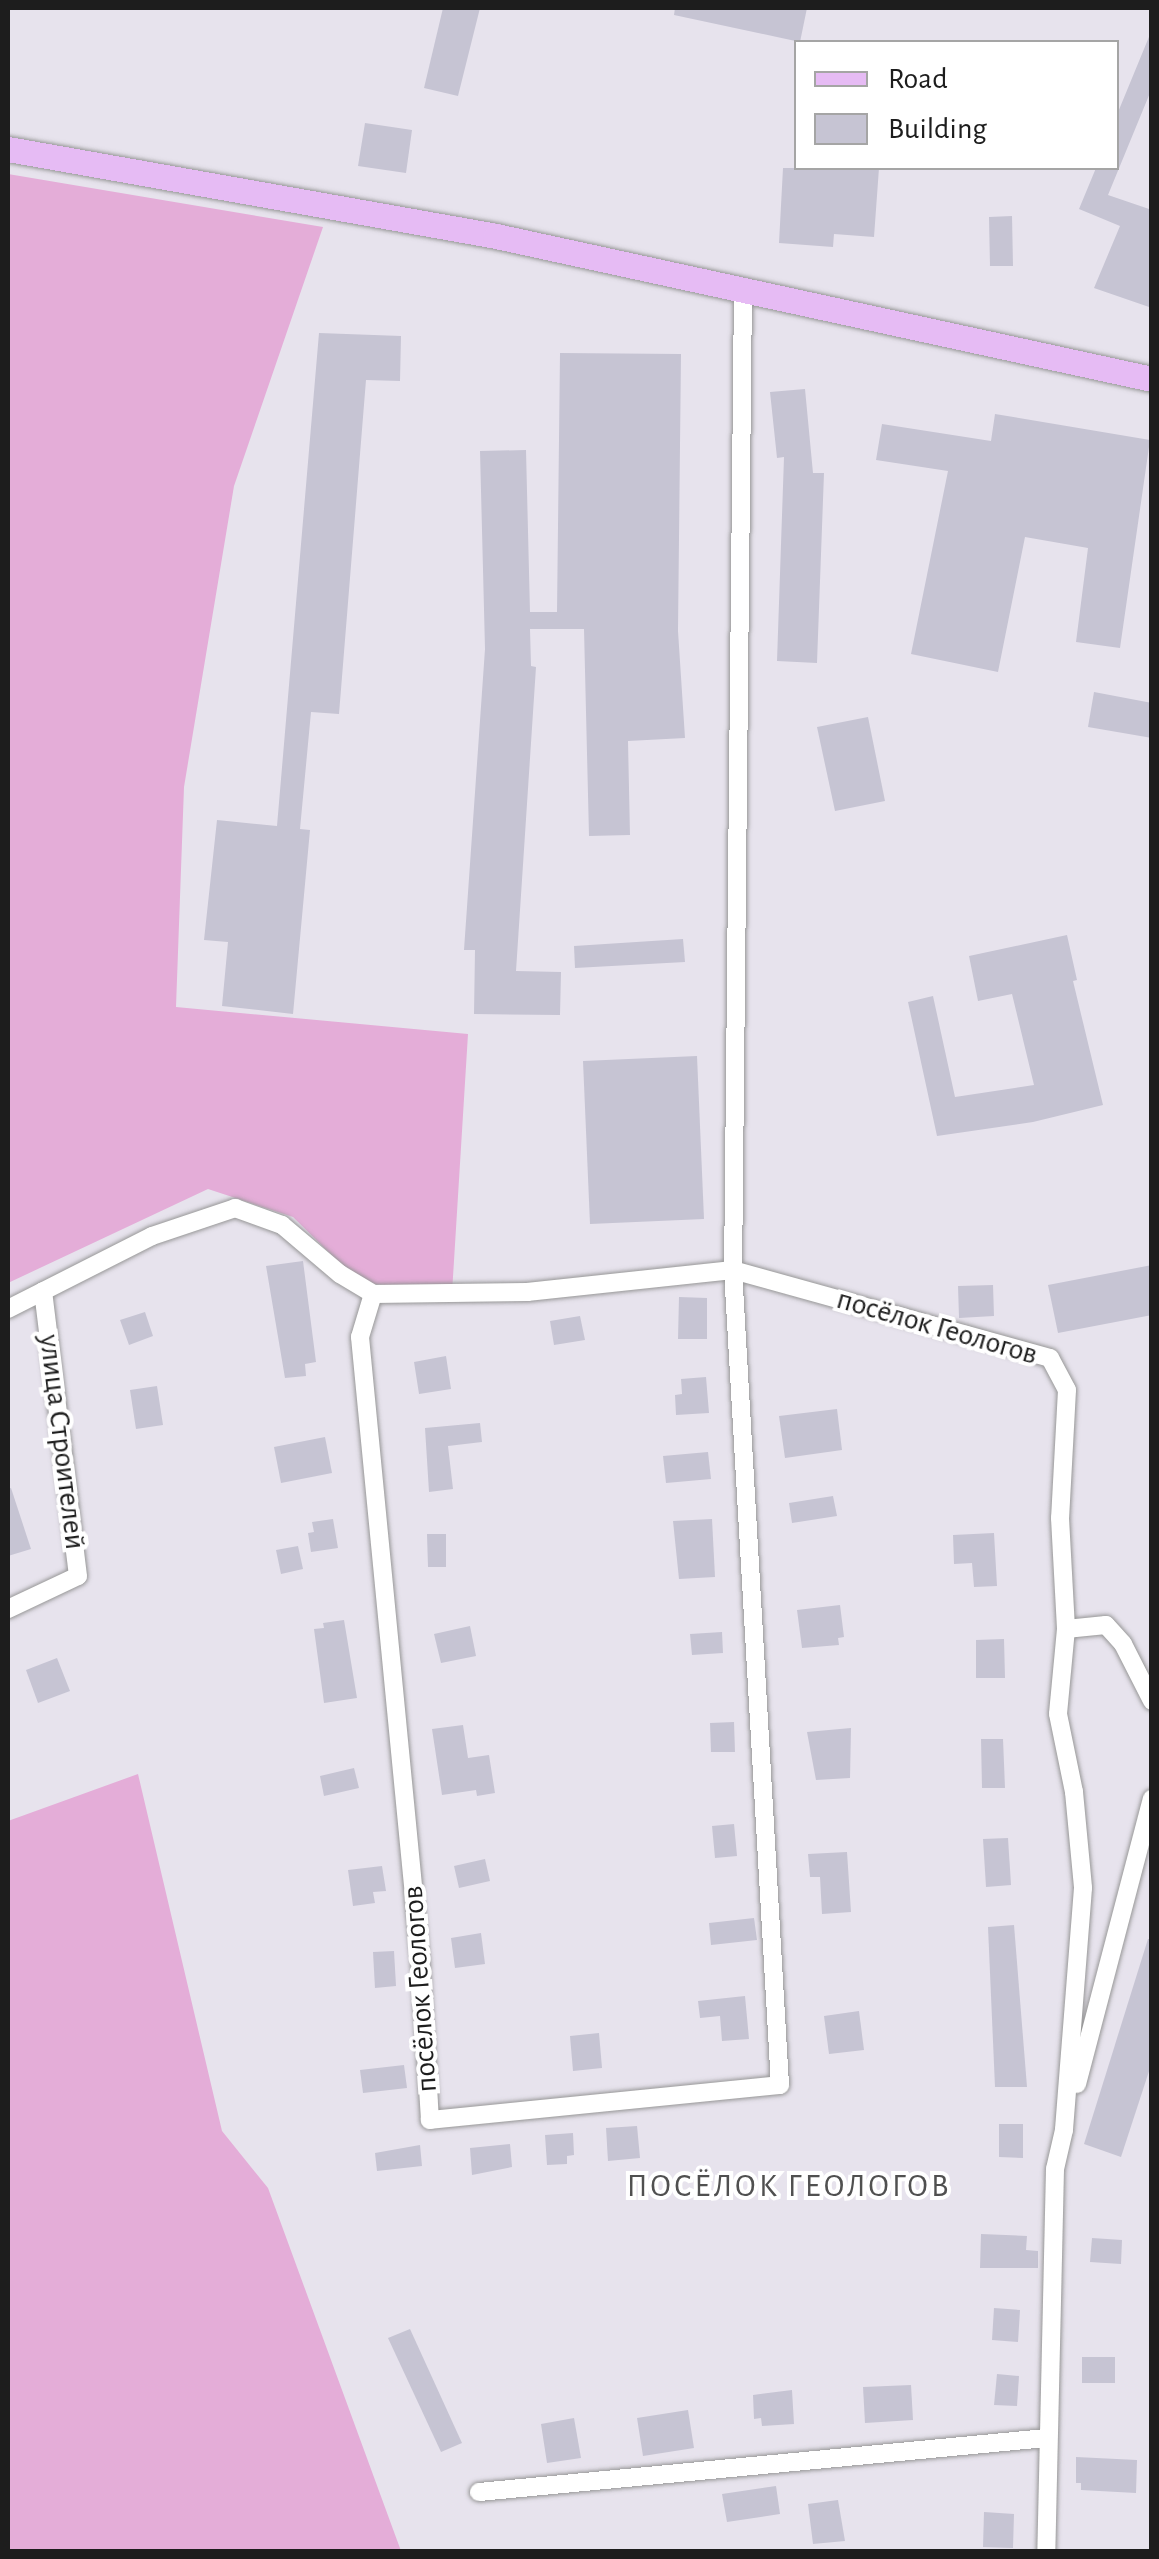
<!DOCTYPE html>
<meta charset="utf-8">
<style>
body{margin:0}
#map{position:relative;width:1159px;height:2559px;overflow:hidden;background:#e7e3ed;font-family:"Alegreya Sans",sans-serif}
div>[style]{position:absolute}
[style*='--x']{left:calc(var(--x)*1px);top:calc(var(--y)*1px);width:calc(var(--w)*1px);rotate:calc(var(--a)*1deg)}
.grass>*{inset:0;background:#e4add8}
.building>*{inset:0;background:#c6c4d3}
.roads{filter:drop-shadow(0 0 2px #979797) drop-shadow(0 0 2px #979797)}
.street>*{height:18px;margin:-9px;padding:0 9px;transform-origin:9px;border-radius:9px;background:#fff}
.secondary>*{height:25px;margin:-12.5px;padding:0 12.5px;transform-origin:12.5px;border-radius:12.5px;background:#e6bbf4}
span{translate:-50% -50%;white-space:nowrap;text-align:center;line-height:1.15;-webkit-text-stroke:8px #fff;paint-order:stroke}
.street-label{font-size:30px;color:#1d1d1d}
.neighbourhood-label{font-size:32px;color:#505050;letter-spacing:2.5px}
.frame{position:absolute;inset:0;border:10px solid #1d1d1d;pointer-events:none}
.legend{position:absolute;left:794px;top:40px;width:325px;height:130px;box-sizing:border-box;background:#fff;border:2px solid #a5a5a5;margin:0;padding:12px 18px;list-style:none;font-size:30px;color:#1d1d1d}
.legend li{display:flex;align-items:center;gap:20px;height:50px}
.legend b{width:50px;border:2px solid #a5a5a5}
</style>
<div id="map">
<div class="grass">
<div style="clip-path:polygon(8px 174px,323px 227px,234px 486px,184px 787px,176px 1007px,468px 1034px,452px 1293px,359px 1282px,293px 1217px,208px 1189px,8px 1283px)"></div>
<div style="clip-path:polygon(138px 1774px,222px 2131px,268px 2188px,401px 2551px,8px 2551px,8px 1821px)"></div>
</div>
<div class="building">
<div style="clip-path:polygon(443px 8px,480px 8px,458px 96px,424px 88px)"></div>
<div style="clip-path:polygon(675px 8px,807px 8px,800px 42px,674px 15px)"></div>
<div style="clip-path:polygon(1151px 32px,1152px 88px,1108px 195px,1152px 210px,1152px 308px,1094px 288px,1120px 226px,1079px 209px,1096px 168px,1116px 168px,1116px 117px)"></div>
<div style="clip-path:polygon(365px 123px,412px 130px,406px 173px,358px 166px)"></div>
<div style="clip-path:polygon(783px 168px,879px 168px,874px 237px,834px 234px,833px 247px,779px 243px)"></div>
<div style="clip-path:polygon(1012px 216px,1013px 266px,990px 266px,989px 217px)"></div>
<div style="clip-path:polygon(319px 333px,401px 336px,400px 381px,366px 380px,339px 714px,311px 712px,300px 829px,310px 830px,293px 1014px,222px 1006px,228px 942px,204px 940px,217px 820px,277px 826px)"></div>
<div style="clip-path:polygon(560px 353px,681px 354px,678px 631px,685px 738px,628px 741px,630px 835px,589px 836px,584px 629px,530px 629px,531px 666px,536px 667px,516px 971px,561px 972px,560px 1015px,474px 1014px,475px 950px,464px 950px,485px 649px,480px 451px,526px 450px,530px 612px,557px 612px)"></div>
<div style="clip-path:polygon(805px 389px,813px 473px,824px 473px,817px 663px,777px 661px,784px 457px,777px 458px,770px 392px)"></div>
<div style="clip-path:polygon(995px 414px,1150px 440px,1120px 648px,1076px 642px,1088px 548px,1025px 537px,998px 672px,911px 654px,948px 471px,876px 460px,882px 424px,991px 441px)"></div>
<div style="clip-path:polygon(1094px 692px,1152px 703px,1152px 738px,1088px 727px)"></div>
<div style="clip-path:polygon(868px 717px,885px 801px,835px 811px,817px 727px)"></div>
<div style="clip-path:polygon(1067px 935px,1077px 980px,1073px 981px,1103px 1105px,1033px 1122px,937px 1136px,908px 1002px,933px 996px,955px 1097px,1034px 1085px,1012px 994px,978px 1001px,969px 956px)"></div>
<div style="clip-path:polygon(683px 939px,685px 962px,575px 968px,574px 946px)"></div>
<div style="clip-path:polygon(697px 1056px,704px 1219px,590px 1224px,583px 1061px)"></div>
<div style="clip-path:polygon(303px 1261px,316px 1362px,305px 1364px,306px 1376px,285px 1378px,266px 1266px)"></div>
<div style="clip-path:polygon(1152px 1265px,1152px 1315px,1058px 1333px,1048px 1285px)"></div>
<div style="clip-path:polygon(993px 1285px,994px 1316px,959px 1318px,958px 1286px)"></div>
<div style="clip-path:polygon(679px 1297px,707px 1298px,707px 1339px,678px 1339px)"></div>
<div style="clip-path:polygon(145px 1312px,153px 1336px,129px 1345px,120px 1320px)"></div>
<div style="clip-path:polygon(580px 1316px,585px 1340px,554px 1345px,550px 1321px)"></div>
<div style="clip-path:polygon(446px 1356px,451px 1389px,419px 1394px,414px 1362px)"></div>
<div style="clip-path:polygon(706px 1377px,709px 1413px,676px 1415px,675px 1395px,682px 1394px,681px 1379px)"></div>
<div style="clip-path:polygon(157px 1386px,163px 1425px,136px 1429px,130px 1390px)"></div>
<div style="clip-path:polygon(837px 1409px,842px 1450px,785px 1458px,779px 1416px)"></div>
<div style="clip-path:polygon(480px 1423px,482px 1442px,448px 1446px,453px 1489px,429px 1492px,425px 1428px)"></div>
<div style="clip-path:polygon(325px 1437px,332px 1473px,281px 1483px,274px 1447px)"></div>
<div style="clip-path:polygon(708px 1452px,711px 1479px,666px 1483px,663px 1456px)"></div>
<div style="clip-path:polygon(11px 1488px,31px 1549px,8px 1556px,8px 1489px)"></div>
<div style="clip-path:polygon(833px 1496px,837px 1516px,792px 1523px,789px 1503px)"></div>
<div style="clip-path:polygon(333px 1519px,338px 1548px,311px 1552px,308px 1533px,314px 1532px,312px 1522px)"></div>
<div style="clip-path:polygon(712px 1519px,715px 1577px,679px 1579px,673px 1521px)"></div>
<div style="clip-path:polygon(994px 1533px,997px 1586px,974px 1587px,972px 1563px,954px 1564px,953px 1535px)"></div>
<div style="clip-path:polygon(427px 1534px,446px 1534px,446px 1567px,428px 1567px)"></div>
<div style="clip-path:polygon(298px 1546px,303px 1569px,281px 1574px,276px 1550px)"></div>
<div style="clip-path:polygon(840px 1605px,844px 1637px,838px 1638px,839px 1645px,802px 1648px,797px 1610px)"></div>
<div style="clip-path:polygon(344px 1620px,357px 1698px,324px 1703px,314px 1629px,324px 1628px,323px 1623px)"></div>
<div style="clip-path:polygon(470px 1626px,476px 1656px,441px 1663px,434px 1634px)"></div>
<div style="clip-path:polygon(722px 1632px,723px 1653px,692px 1655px,690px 1634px)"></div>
<div style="clip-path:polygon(1004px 1639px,1005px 1678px,976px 1678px,976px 1640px)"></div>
<div style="clip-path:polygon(57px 1658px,70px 1691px,38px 1703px,26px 1670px)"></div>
<div style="clip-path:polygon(734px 1722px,735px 1752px,711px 1752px,710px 1723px)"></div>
<div style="clip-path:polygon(463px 1725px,468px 1758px,489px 1755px,495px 1793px,477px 1796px,476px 1790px,442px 1795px,432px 1729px)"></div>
<div style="clip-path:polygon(851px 1728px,850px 1778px,816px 1780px,807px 1732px)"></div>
<div style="clip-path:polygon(981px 1739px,1003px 1739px,1005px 1788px,982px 1788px)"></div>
<div style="clip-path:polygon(354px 1768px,359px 1788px,324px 1796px,320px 1776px)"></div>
<div style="clip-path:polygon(734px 1824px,737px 1856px,715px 1858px,712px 1826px)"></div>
<div style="clip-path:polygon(1008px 1838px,1011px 1885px,986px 1887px,983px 1839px)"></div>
<div style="clip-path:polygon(847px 1852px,851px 1912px,822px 1914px,820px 1877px,810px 1877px,808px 1854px)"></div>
<div style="clip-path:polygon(485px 1859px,490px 1881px,459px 1888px,454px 1866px)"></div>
<div style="clip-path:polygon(382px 1866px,386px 1891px,373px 1892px,375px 1903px,353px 1906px,348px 1870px)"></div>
<div style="clip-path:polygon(754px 1918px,757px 1940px,711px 1945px,709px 1923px)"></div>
<div style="clip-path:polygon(1014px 1925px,1027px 2087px,995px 2087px,988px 1927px)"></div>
<div style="clip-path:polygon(481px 1933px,485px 1964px,455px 1968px,451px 1938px)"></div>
<div style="clip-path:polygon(1148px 1939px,1152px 1939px,1152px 2062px,1121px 2157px,1084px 2144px)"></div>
<div style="clip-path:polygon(394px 1951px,396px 1986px,375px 1988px,373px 1952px)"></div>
<div style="clip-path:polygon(745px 1996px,749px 2039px,722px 2041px,720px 2016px,700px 2018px,698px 2001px)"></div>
<div style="clip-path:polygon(859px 2011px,864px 2050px,829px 2054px,824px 2016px)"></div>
<div style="clip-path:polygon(599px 2033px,602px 2068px,573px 2071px,570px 2036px)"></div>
<div style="clip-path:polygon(404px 2065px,407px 2088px,363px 2093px,360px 2070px)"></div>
<div style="clip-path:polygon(999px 2124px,1023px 2124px,1023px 2158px,999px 2157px)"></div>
<div style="clip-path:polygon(637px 2126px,640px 2158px,608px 2161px,606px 2128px)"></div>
<div style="clip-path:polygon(573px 2133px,574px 2155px,567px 2156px,567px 2164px,547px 2165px,545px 2135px)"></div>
<div style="clip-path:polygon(510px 2144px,512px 2167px,472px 2175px,470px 2148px)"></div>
<div style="clip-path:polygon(420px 2145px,422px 2166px,377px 2171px,375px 2153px)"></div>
<div style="clip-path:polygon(981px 2234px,1027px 2236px,1026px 2250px,1038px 2251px,1038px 2268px,980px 2268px)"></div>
<div style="clip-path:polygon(1092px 2238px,1122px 2240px,1121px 2264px,1090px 2262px)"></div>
<div style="clip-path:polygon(994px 2308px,1020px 2310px,1018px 2342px,992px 2340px)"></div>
<div style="clip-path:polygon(410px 2329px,462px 2443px,441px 2452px,388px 2338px)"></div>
<div style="clip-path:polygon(1082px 2357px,1115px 2357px,1115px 2383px,1082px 2383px)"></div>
<div style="clip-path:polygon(997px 2374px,1019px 2376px,1017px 2406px,994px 2405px)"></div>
<div style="clip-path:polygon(911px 2385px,913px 2420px,865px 2423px,863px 2387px)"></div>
<div style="clip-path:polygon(792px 2390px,794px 2424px,762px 2426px,761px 2418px,754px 2419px,753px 2395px)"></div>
<div style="clip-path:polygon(688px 2410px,694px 2448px,643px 2456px,637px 2418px)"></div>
<div style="clip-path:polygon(574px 2418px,581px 2458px,547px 2463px,541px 2424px)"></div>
<div style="clip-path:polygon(1076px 2457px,1137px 2460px,1136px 2493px,1081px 2490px,1081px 2483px,1076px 2483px)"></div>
<div style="clip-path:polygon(776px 2486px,780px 2514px,727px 2522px,722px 2494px)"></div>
<div style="clip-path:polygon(838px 2500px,845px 2541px,813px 2544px,808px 2504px)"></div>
<div style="clip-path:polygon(984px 2512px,1014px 2514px,1013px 2548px,983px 2547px)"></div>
</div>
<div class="roads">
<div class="street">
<div style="--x:743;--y:288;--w:982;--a:90.58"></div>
<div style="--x:733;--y:1270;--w:816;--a:86.7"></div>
<div style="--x:780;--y:2085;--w:352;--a:174.3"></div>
<div style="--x:430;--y:2120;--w:162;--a:-93.5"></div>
<div style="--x:420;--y:1958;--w:624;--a:-95.52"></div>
<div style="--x:360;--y:1337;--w:45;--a:-73.2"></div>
<div style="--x:373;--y:1294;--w:154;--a:-0.7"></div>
<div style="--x:527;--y:1292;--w:207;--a:-6.1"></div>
<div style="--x:733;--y:1270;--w:329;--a:15.5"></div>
<div style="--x:1050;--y:1358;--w:36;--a:62"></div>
<div style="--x:1067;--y:1390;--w:128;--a:93.1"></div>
<div style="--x:1060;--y:1518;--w:111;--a:86.9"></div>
<div style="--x:1066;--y:1629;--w:85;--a:95.4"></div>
<div style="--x:1058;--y:1714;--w:80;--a:78.4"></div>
<div style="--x:1074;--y:1792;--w:96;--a:84.6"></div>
<div style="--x:1083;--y:1888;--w:243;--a:94.5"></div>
<div style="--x:1064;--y:2130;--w:40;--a:103"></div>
<div style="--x:1055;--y:2169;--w:383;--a:91.3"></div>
<div style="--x:8;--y:1309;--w:161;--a:-26.9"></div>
<div style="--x:152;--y:1236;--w:88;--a:-18.6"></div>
<div style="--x:235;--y:1208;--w:50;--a:19.9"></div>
<div style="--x:282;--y:1225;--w:76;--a:40.2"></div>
<div style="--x:340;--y:1274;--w:39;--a:31"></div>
<div style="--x:8;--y:1609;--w:77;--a:-25.2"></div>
<div style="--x:78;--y:1576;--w:287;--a:-97"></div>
<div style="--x:1066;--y:1629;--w:40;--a:-5.7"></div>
<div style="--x:1106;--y:1625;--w:25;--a:48"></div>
<div style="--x:1123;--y:1644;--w:64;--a:63"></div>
<div style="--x:1077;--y:2084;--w:295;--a:-75.3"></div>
<div style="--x:479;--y:2492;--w:570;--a:-5.44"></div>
</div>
<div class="secondary">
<div style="--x:8;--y:149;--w:496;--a:10.1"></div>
<div style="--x:496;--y:236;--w:671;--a:12.3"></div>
</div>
</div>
<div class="street-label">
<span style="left:937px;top:1327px;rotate:16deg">посёлок Геологов</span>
<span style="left:62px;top:1442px;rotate:83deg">улица Строителей</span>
<span style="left:420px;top:1989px;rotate:-94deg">посёлок Геологов</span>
</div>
<div class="neighbourhood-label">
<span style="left:789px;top:2186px">ПОСЁЛОК ГЕОЛОГОВ</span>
</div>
<div class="frame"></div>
<ul class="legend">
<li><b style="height:12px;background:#e6bbf4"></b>Road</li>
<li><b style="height:28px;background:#c6c4d3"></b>Building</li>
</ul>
</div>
